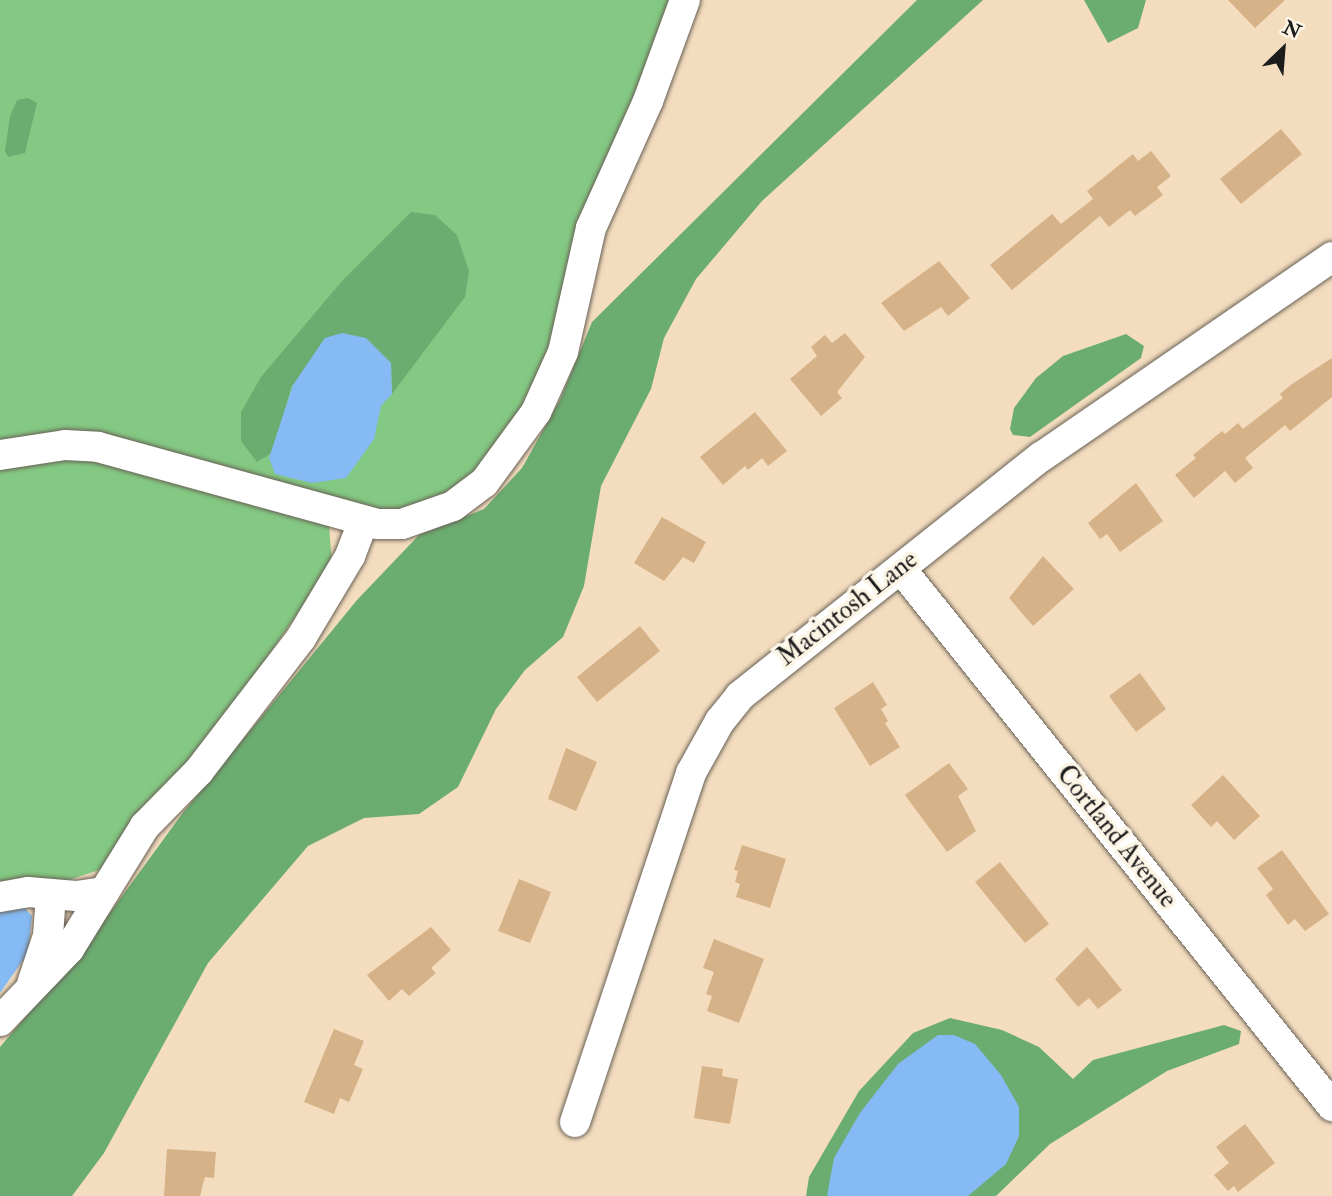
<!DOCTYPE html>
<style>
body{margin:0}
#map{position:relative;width:1332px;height:1196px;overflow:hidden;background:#f4ddbf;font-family:"IM FELL Double Pica",serif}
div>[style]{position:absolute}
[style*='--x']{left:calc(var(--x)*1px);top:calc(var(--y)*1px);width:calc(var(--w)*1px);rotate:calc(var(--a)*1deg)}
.green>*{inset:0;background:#84c983}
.forest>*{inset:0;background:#6bad71}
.water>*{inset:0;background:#86baf4}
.building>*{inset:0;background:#d6b289}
.roads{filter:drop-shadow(0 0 2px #686055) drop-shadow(0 0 2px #686055)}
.minor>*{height:30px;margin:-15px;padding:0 15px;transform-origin:15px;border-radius:15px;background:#fff}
span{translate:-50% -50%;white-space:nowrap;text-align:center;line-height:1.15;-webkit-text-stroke:7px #fcf5e5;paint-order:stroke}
.street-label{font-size:26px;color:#1c1c1c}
.north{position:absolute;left:1248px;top:14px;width:70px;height:70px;-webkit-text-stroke:5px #fcf5e5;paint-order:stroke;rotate:25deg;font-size:19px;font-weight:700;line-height:28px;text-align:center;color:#1c1c1c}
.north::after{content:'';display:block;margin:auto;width:24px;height:32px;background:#1c1c1c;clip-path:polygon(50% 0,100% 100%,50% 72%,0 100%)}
</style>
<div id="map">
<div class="green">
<div style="clip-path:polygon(0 0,669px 0,547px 351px,508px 437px,451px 495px,409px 513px,369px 514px,83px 432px,0 445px)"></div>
<div style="clip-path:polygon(96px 455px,329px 525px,332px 564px,185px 775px,111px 866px,63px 882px,0 886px,0 461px)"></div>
</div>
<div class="forest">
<div style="clip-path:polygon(917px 0,983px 0,762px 201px,696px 279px,664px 338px,651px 389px,601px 486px,584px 586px,563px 637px,525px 670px,496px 709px,458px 787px,419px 814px,364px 818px,308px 846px,208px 963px,104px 1153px,72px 1196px,0 1196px,0 1047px,82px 951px,182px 814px,357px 600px,419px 535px,484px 509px,522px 468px,560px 400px,592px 322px)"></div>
<div style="clip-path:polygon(1084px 0,1146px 0,1138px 28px,1108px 43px)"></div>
<div style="clip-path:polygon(28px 98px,37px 103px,25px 153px,8px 157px,5px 151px,10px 116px,17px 100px)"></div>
<div style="clip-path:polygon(411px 212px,435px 215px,457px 235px,469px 271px,465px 297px,392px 394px,391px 363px,292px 385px,273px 452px,257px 462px,241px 441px,241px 412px,261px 377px,342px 281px)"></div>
<div style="clip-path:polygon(1126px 334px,1144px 346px,1141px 358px,1030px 437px,1013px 435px,1010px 429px,1014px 408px,1036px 378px,1063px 356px)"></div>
<div style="clip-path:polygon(950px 1018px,1002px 1030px,1039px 1047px,1073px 1079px,1093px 1060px,1224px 1025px,1241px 1031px,1239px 1044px,1167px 1071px,1050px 1144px,996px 1196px,806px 1196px,809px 1177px,859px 1091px,913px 1033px)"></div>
</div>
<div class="water">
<div style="clip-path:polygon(342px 333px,366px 338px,391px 363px,392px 394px,381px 406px,374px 439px,346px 478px,312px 483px,275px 474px,269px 458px,293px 385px,325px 338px)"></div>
<div style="clip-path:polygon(22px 905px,32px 916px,28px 953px,0 993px,0 907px)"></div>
<div style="clip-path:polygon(938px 1035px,954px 1035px,975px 1044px,1001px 1075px,1019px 1107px,1019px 1136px,1006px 1164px,968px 1196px,827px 1196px,834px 1158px,860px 1113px,898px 1064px)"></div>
</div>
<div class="building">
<div style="clip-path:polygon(1228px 0,1285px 0,1255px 28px)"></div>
<div style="clip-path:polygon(1281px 129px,1302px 154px,1241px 204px,1220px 179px)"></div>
<div style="clip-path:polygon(1151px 151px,1171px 176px,1157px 187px,1163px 195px,1135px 216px,1130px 210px,1109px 227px,1100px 216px,1012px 290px,990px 265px,1052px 214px,1061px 224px,1093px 199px,1087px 191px,1133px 154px,1138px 161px)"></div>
<div style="clip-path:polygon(939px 261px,970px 298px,948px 316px,941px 307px,904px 331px,881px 303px)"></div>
<div style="clip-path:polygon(845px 333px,865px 357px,837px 392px,842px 398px,821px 416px,790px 379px,817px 356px,811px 347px,825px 335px,832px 343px)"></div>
<div style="clip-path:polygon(1332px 358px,1332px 397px,1290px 431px,1285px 425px,1245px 458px,1253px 468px,1235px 483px,1225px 471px,1194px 498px,1175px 475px,1196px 458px,1193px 455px,1222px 431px,1225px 434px,1238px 423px,1243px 429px,1283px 398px,1280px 394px,1292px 384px)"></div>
<div style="clip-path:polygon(755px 412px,787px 451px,768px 466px,762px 458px,748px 470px,745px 466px,723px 485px,700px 457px)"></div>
<div style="clip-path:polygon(1136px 483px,1163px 521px,1120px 552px,1107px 534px,1100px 539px,1088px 523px)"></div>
<div style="clip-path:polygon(662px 517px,706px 542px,694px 563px,683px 557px,664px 581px,634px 563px)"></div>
<div style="clip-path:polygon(1043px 556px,1074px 589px,1033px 626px,1009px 598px)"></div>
<div style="clip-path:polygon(640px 626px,660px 651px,597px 702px,577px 677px)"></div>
<div style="clip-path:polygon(1140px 673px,1166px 709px,1136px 732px,1109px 696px)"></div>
<div style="clip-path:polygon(873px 682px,887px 705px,881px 709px,888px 721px,885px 723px,900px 747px,870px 766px,834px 708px)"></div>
<div style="clip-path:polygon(566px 748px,597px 762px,576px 811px,548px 799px)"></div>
<div style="clip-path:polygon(949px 763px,968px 789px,958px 796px,976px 831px,947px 852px,905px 795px)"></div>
<div style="clip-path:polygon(1223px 775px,1260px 816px,1234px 840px,1217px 821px,1211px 827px,1191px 805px)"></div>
<div style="clip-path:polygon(742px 845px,786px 859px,770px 908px,736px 897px,740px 884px,735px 882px,738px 871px,734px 870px)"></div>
<div style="clip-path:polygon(1282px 850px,1329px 914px,1305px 931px,1295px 919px,1288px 925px,1266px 895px,1273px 889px,1257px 868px)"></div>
<div style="clip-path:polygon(1000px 862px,1049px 924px,1025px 943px,975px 882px)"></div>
<div style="clip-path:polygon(519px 879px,551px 892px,530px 943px,498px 931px)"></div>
<div style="clip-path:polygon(431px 927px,451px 950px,431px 968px,436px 973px,409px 996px,402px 989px,389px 1001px,367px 975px)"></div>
<div style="clip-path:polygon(714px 939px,764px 959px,739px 1023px,707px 1011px,712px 996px,706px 994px,714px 972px,703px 968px)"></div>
<div style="clip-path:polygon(1087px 947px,1122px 990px,1098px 1009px,1089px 998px,1078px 1007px,1055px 979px)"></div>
<div style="clip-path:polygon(334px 1029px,364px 1041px,354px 1065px,363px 1069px,349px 1102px,340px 1098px,334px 1114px,304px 1102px)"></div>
<div style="clip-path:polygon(702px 1066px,723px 1069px,722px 1076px,738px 1079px,730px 1124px,694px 1118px)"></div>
<div style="clip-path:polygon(1245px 1124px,1275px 1163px,1238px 1192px,1234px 1186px,1228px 1191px,1214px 1175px,1229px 1163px,1216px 1147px)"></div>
<div style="clip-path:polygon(167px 1149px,216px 1152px,214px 1178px,205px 1177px,200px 1196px,164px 1196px)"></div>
</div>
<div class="roads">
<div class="minor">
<div style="--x:0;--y:455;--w:66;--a:-8.7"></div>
<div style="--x:65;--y:445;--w:33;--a:3"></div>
<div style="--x:98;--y:447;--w:289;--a:15.4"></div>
<div style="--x:377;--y:524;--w:25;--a:0"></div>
<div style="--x:402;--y:524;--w:54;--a:-19.4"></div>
<div style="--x:453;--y:506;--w:39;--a:-37"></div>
<div style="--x:484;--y:483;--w:88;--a:-53.8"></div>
<div style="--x:536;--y:412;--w:66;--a:-65.8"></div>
<div style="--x:563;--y:352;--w:127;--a:-77.3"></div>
<div style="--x:591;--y:228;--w:139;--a:-65.8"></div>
<div style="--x:648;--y:101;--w:108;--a:-69.9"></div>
<div style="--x:901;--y:569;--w:689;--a:51.25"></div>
<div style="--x:0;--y:897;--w:28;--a:-10"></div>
<div style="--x:28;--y:892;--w:48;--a:4.8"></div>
<div style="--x:76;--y:896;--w:28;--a:-8"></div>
<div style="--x:32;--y:984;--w:51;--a:-71.6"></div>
<div style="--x:48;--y:936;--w:42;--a:-85.9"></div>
<div style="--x:0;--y:1021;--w:100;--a:-46.2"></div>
<div style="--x:69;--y:949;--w:145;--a:-58.3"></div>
<div style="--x:145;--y:826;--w:77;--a:-45.5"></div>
<div style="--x:199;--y:771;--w:168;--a:-52.5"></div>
<div style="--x:301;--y:638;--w:96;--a:-59.1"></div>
<div style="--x:350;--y:556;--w:36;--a:-69"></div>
<div style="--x:575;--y:1122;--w:368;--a:-71.6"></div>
<div style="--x:691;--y:773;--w:60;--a:-60.9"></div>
<div style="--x:720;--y:721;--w:32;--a:-51"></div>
<div style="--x:740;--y:696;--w:384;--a:-38.5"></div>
<div style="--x:1041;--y:457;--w:353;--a:-34.5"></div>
</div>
</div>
<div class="street-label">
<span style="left:848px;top:609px;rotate:-38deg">Macintosh Lane</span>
<span style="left:1116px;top:837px;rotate:51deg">Cortland Avenue</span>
</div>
<div class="north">N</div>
</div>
